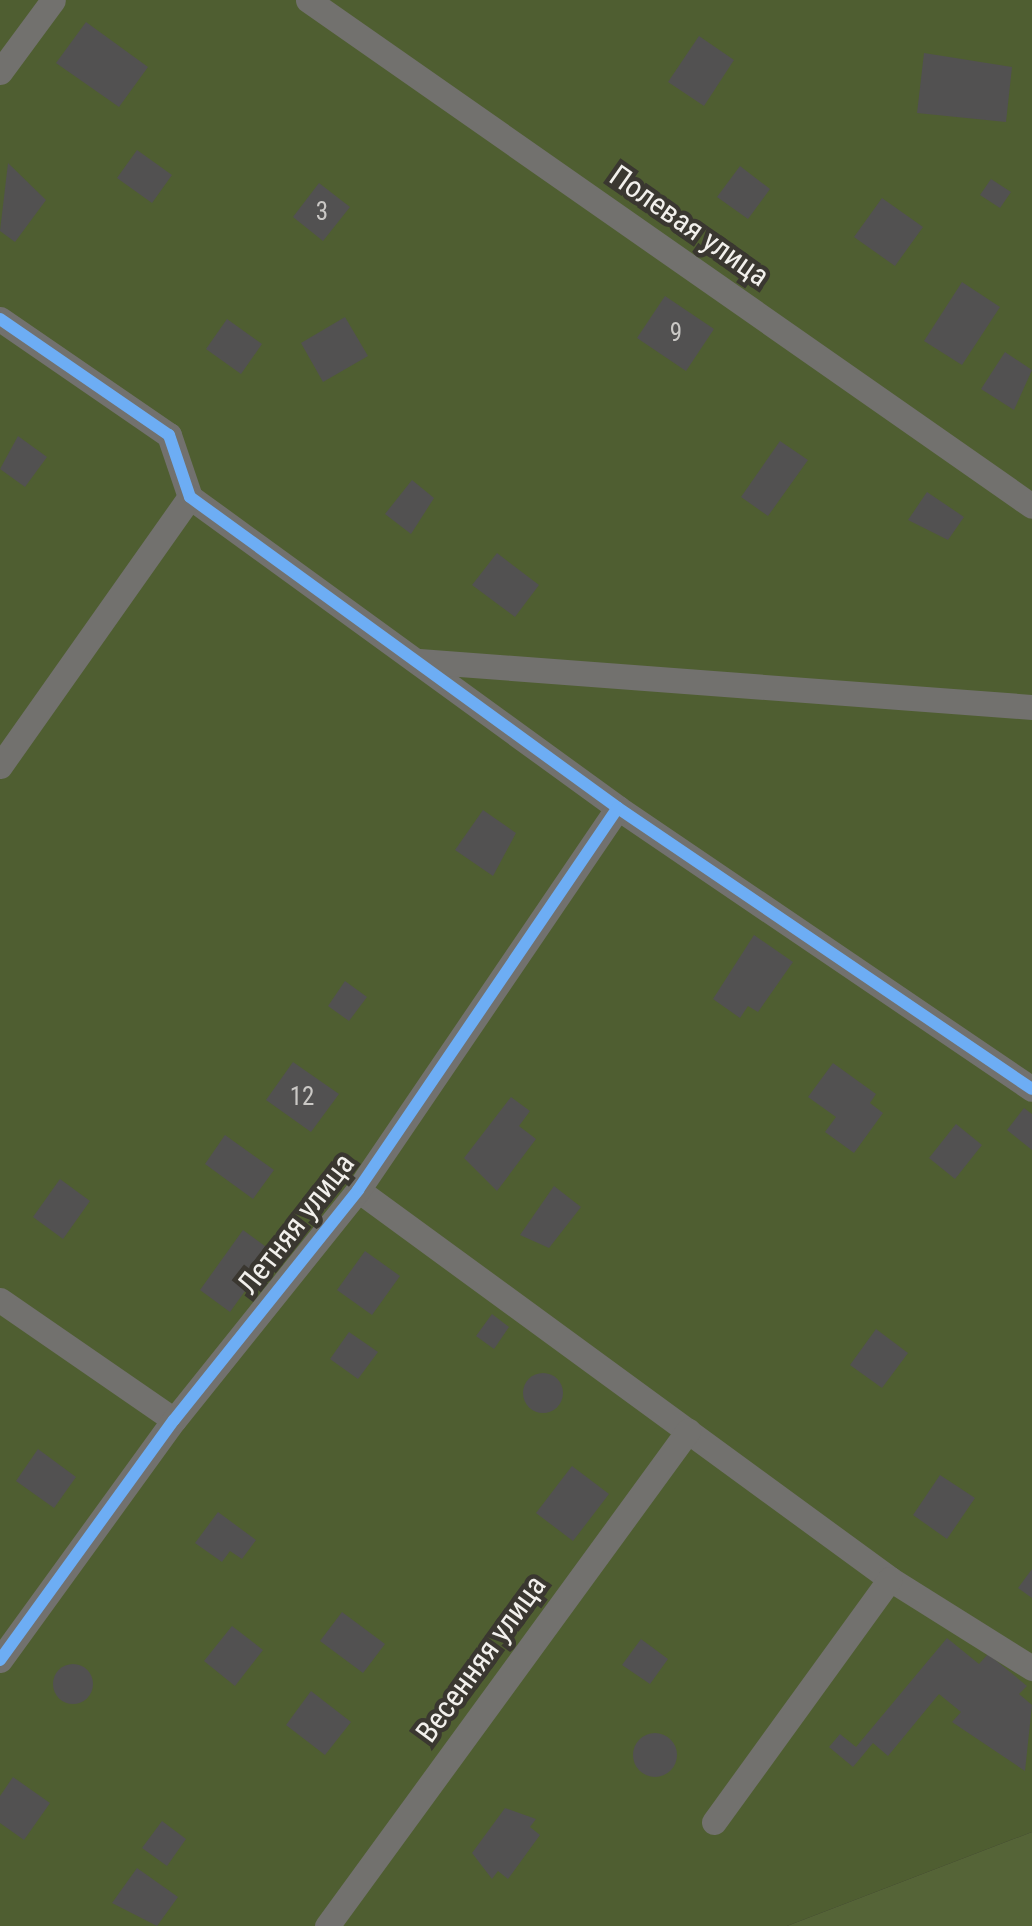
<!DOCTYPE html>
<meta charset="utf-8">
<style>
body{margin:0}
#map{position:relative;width:1032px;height:1926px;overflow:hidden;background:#383632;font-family:"Roboto Condensed",sans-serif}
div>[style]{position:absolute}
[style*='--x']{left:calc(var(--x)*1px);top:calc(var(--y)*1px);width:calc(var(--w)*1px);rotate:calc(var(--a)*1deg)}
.green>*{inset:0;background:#4f5e31}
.forest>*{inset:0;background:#556437}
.building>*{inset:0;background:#525151}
.round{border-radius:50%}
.minor>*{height:25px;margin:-12.5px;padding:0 12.5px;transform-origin:12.5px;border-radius:12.5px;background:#72716e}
.cycleway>*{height:12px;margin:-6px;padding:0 6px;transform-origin:6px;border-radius:6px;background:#6dadf4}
span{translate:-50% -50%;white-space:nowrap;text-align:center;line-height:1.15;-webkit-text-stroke:9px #3a3730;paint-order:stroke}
.number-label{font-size:25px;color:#cac8c5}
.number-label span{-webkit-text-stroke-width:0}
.street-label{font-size:30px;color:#f2f0ec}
</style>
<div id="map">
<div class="green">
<div style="clip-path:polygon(0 0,1032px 0,1032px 1832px,787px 1926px,0 1926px)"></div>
</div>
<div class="forest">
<div style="clip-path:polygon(1032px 1832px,1032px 1926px,787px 1926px)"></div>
</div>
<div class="building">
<div style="clip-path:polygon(86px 22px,148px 67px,119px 107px,56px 63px)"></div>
<div style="clip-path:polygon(699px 36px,734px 60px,704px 106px,668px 82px)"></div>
<div style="clip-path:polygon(924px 53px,1012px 67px,1006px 122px,917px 113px)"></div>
<div style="clip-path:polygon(137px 150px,172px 175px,152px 203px,117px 178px)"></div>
<div style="clip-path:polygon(8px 163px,46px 200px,15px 242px,0 231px)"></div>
<div style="clip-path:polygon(740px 166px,770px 189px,748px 219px,717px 197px)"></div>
<div style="clip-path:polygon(991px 179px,1011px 192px,1000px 208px,980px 195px)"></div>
<div style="clip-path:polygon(319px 183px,350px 207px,323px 241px,293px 217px)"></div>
<div style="clip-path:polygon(882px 198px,923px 227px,895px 266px,854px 237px)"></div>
<div style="clip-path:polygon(962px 282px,1000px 307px,962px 365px,924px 341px)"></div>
<div style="clip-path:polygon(665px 296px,714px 329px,686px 371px,637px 338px)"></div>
<div style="clip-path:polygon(345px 317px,368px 356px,323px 382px,301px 343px)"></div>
<div style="clip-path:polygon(227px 319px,262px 344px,241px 374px,206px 349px)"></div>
<div style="clip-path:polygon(1005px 352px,1032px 370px,1014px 410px,981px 389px)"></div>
<div style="clip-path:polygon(18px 436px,47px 457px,25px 487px,0 469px)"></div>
<div style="clip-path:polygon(780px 441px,808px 460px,768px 516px,741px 497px)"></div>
<div style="clip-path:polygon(412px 480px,434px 498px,411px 534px,385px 514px)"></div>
<div style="clip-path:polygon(927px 492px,964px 517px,948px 540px,908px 520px)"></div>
<div style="clip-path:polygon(497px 553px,539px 585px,515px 617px,472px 585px)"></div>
<div style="clip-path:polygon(483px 810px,516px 833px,493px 876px,455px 850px)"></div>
<div style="clip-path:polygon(754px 935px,793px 962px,758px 1012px,748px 1006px,740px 1018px,713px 999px)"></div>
<div style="clip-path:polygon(345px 981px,367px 997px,349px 1021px,328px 1006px)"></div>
<div style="clip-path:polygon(293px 1062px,339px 1094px,311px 1132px,266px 1100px)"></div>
<div style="clip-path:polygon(833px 1063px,876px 1094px,870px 1103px,883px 1113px,854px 1153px,825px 1132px,836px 1117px,808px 1097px)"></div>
<div style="clip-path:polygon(511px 1097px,530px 1111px,519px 1126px,536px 1139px,497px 1191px,464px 1158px)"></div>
<div style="clip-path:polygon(1024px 1108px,1032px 1114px,1032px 1150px,1007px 1130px)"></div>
<div style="clip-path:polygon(956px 1124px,982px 1145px,955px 1179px,929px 1158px)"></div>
<div style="clip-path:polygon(225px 1135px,274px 1170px,253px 1199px,205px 1164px)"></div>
<div style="clip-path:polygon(60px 1179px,90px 1201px,63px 1239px,33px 1217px)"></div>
<div style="clip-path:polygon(554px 1186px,581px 1207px,549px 1248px,520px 1235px)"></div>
<div style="clip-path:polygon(243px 1230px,273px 1252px,230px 1312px,200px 1290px)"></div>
<div style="clip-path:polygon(365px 1251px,400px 1276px,372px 1315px,337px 1290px)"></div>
<div style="clip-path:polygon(492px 1314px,509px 1327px,494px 1349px,476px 1336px)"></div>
<div style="clip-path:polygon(876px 1329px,908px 1353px,882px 1388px,850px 1365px)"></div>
<div style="clip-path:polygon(349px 1332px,378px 1352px,358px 1379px,330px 1359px)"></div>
<div class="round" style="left:523px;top:1373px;width:40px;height:40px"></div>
<div style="clip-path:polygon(38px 1449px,76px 1477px,54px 1508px,16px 1481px)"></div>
<div style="clip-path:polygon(572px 1466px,609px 1494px,573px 1541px,536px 1513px)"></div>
<div style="clip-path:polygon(940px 1475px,975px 1498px,947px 1539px,913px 1515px)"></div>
<div style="clip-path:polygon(218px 1512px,256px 1540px,242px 1559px,230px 1551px,222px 1562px,195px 1543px)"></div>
<div style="clip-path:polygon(1032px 1569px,1032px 1598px,1018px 1588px)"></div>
<div style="clip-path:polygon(342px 1612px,385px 1644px,363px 1673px,320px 1641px)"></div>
<div style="clip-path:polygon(232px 1626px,263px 1650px,235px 1686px,204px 1661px)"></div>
<div style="clip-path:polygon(947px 1638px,979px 1664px,988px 1654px,1027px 1686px,1019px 1694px,1032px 1705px,1025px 1771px,952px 1722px,961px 1712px,939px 1694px,888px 1756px,873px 1743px,853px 1767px,829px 1747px,840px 1734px,856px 1747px)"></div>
<div style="clip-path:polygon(641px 1639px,668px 1659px,650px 1684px,622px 1665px)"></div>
<div class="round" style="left:53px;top:1664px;width:40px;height:40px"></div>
<div style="clip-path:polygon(311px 1691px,351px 1722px,325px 1755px,286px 1725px)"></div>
<div class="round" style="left:633px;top:1733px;width:44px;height:44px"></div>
<div style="clip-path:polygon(13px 1777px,50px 1803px,24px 1840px,0 1823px,0 1796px)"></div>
<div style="clip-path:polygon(505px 1808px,536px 1819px,530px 1827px,540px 1835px,508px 1879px,498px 1871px,492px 1879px,472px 1853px)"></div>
<div style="clip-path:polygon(162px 1821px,186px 1839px,167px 1866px,142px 1848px)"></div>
<div style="clip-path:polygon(137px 1868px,178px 1897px,157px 1926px,112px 1903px)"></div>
</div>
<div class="minor">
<div style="--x:308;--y:0;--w:883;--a:34.95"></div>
<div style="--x:0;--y:72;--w:89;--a:-53.6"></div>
<div style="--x:0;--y:319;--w:205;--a:34.5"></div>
<div style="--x:169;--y:435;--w:65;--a:71.3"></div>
<div style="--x:190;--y:497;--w:529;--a:36"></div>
<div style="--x:618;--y:808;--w:500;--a:34.17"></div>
<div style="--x:419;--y:661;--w:615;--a:4.29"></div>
<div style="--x:0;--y:766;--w:329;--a:-54.8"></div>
<div style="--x:358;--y:1190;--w:659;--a:36.17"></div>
<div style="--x:890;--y:1579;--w:168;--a:32.1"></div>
<div style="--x:0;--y:1300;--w:211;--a:34.6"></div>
<div style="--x:0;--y:1660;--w:296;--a:-54.1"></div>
<div style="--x:174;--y:1420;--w:295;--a:-51.3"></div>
<div style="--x:358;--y:1190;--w:462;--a:-55.8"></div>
<div style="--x:714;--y:1822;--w:300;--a:-54.1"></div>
<div style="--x:327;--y:1926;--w:613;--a:-53.9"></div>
</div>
<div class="cycleway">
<div style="--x:0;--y:319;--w:205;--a:34.5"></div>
<div style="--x:169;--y:435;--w:65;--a:71.3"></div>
<div style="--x:190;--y:497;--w:529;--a:36"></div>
<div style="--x:618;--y:808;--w:500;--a:34.17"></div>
<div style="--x:0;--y:1660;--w:296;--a:-54.1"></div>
<div style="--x:174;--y:1420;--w:295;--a:-51.3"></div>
<div style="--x:358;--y:1190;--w:462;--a:-55.8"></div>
</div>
<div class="number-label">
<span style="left:322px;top:212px">3</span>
<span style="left:676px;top:333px">9</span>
<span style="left:302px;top:1097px">12</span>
</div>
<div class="street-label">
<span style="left:689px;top:226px;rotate:35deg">Полевая улица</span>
<span style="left:296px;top:1224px;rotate:-52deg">Летняя улица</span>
<span style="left:481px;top:1659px;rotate:-54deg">Весенняя улица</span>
</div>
</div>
